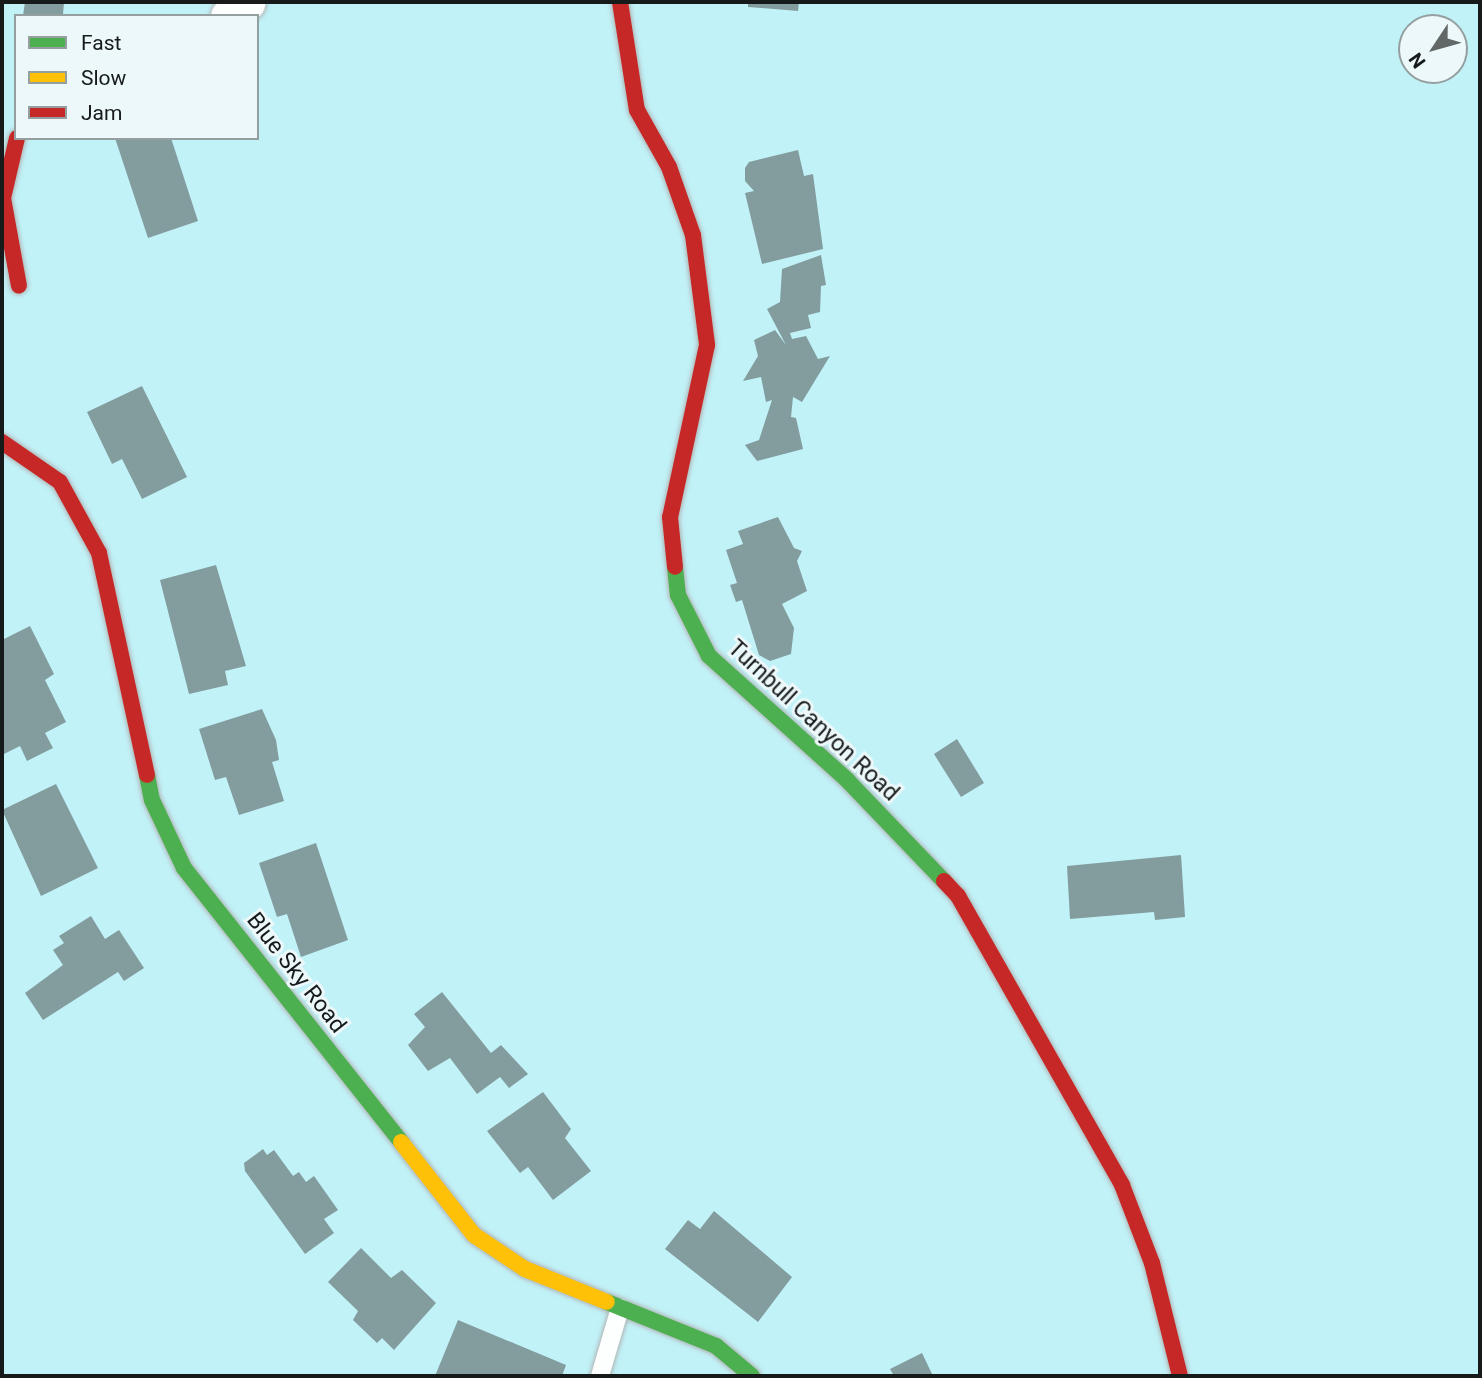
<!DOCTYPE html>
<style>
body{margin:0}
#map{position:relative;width:1482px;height:1378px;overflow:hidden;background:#f0f6f6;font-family:Roboto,sans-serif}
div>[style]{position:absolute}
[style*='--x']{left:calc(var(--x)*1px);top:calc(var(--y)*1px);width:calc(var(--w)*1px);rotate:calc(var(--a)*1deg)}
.green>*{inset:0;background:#c1f2f8}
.building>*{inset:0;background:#839c9e}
.roads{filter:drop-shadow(0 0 2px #b1b6b6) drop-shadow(0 0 2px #b1b6b6)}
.lane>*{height:18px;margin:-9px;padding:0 9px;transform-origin:9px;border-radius:9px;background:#fdfefe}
.street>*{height:35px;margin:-17.5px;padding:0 17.5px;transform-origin:17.5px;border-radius:17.5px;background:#fdfefe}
.fast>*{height:16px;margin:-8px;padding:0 8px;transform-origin:8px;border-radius:8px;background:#4caf50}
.slow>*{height:16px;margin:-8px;padding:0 8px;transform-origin:8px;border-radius:8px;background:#ffc107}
.jam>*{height:16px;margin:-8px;padding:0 8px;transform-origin:8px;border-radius:8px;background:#c62828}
span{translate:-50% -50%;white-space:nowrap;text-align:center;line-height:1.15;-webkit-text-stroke:6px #ecf8fa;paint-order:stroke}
.street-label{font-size:23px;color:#161a1a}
.frame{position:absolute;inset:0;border:4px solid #161a1a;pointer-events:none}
.legend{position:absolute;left:14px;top:14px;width:245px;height:126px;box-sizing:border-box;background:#ecf8fa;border:2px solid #969fa0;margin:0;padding:9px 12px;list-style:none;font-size:21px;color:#161a1a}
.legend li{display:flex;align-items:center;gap:14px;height:35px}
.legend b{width:35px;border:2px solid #969fa0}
.north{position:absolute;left:1398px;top:14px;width:70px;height:70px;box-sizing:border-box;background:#ecf8fa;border:2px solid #969fa0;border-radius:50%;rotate:234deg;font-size:19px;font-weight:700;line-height:28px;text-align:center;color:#161a1a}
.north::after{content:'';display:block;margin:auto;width:24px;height:32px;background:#626767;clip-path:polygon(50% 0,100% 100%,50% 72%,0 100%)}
</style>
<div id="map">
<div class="green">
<div style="clip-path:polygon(evenodd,2px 2px,1480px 2px,1480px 1376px,2px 1376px,2px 2px,16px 16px,257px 16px,257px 138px,16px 138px,16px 16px,2px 2px,1412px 28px,1454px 28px,1454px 70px,1412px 70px,1412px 28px)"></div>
</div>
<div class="building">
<div style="clip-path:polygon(25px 2px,64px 3px,63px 14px,23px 16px)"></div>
<div style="clip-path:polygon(748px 2px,799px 2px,798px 11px,748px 7px)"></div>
<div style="clip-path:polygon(115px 138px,171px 138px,198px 221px,148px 238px)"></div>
<div style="clip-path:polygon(798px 150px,804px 176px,813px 174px,823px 249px,762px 264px,745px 193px,754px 191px,745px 181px,745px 168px,749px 162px)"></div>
<div style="clip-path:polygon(821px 255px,826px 285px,821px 286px,820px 312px,808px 315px,811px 328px,790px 333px,792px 339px,806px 336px,818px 359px,830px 356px,802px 402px,793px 397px,791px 417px,796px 418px,803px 449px,757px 461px,745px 445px,759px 440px,772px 400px,766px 402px,761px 377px,743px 381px,758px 356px,754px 340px,775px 330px,786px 345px,767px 309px,780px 302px,782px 269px)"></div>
<div style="clip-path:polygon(142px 386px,187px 477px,142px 499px,122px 459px,112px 464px,87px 412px)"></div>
<div style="clip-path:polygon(778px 517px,794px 548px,802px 551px,797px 561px,807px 591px,782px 604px,794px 628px,791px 654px,770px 661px,759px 655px,742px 600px,736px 602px,730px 585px,737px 583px,726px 550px,743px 544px,738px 531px)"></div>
<div style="clip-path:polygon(216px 565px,246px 666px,225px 671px,228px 685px,189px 694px,160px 580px)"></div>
<div style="clip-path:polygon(30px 626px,54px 674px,45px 680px,66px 722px,45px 733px,53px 748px,27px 761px,20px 746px,2px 755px,2px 640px)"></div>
<div style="clip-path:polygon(262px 709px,276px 740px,279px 760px,272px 762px,284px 801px,239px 815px,226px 777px,215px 780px,199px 729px)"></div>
<div style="clip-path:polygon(957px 739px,984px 783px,961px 797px,934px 754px)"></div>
<div style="clip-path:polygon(56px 784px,98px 868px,41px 896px,2px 810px)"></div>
<div style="clip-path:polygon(316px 843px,348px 940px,301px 957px,287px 914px,277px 917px,259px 863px)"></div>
<div style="clip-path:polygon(1181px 855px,1185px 917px,1155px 920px,1154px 912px,1070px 919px,1067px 866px)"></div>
<div style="clip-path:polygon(91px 916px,105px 939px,119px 930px,144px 968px,124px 981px,118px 972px,43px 1020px,25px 993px,63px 965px,53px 950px,64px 943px,59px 936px)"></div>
<div style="clip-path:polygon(442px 992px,491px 1053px,501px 1045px,528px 1074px,509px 1088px,500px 1077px,477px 1094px,450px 1058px,428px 1071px,408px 1045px,425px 1027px,414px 1014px)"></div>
<div style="clip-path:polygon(543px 1092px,571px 1129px,565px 1138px,591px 1171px,553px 1200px,528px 1167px,520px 1173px,487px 1131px)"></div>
<div style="clip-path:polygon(263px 1149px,267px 1155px,274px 1150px,293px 1176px,299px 1172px,306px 1182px,314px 1176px,338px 1210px,324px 1219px,334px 1233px,305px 1254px,245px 1171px,244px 1163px)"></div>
<div style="clip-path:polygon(714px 1211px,792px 1277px,758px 1322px,665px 1249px,688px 1220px,700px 1229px)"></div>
<div style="clip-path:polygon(361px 1248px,391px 1278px,402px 1270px,436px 1303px,394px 1350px,382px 1338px,377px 1343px,353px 1320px,358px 1311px,328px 1282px)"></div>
<div style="clip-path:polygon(458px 1320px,566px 1365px,562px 1376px,435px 1376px)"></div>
<div style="clip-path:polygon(922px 1353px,933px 1376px,894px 1376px,890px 1369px)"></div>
</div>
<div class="roads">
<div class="lane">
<div style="--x:600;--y:1376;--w:71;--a:-73.6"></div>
</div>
<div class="street">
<div style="--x:228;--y:16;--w:24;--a:-35"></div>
</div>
<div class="fast">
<div style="--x:675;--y:567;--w:28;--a:84"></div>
<div style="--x:678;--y:595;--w:68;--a:63.1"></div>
<div style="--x:709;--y:656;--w:186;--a:41.9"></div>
<div style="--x:847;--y:780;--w:140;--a:46.2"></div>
<div style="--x:147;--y:775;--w:25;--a:79"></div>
<div style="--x:152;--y:800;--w:75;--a:64.8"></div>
<div style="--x:184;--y:868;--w:350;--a:51.6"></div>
<div style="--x:607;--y:1302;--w:118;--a:22"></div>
<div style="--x:716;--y:1346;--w:47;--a:39.8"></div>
</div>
<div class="slow">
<div style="--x:401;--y:1142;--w:118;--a:51.9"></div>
<div style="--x:474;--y:1235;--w:61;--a:33.7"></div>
<div style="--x:525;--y:1269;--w:88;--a:21.9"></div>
</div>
<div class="jam">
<div style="--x:620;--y:2;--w:109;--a:81.1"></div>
<div style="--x:637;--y:110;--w:65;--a:60.7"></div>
<div style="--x:669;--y:167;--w:72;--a:70.6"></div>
<div style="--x:693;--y:235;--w:111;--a:82.7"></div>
<div style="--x:707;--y:345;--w:176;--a:102.1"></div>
<div style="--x:670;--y:517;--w:50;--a:84.3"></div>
<div style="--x:17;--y:138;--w:62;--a:103.1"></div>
<div style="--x:3;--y:198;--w:89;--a:79.7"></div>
<div style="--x:2;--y:442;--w:70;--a:34.6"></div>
<div style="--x:60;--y:482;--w:81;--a:61.2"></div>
<div style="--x:99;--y:553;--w:227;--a:77.8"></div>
<div style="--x:944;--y:881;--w:21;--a:47"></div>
<div style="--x:958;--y:896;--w:332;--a:60.4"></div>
<div style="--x:1122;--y:1185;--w:84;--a:69"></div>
<div style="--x:1152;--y:1263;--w:116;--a:76.1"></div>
</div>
</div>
<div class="street-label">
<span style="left:813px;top:721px;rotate:43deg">Turnbull Canyon Road</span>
<span style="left:296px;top:973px;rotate:52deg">Blue Sky Road</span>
</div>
<div class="frame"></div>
<ul class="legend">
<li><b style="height:9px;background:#4caf50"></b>Fast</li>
<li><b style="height:9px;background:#ffc107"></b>Slow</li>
<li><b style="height:9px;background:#c62828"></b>Jam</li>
</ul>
<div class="north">N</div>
</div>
